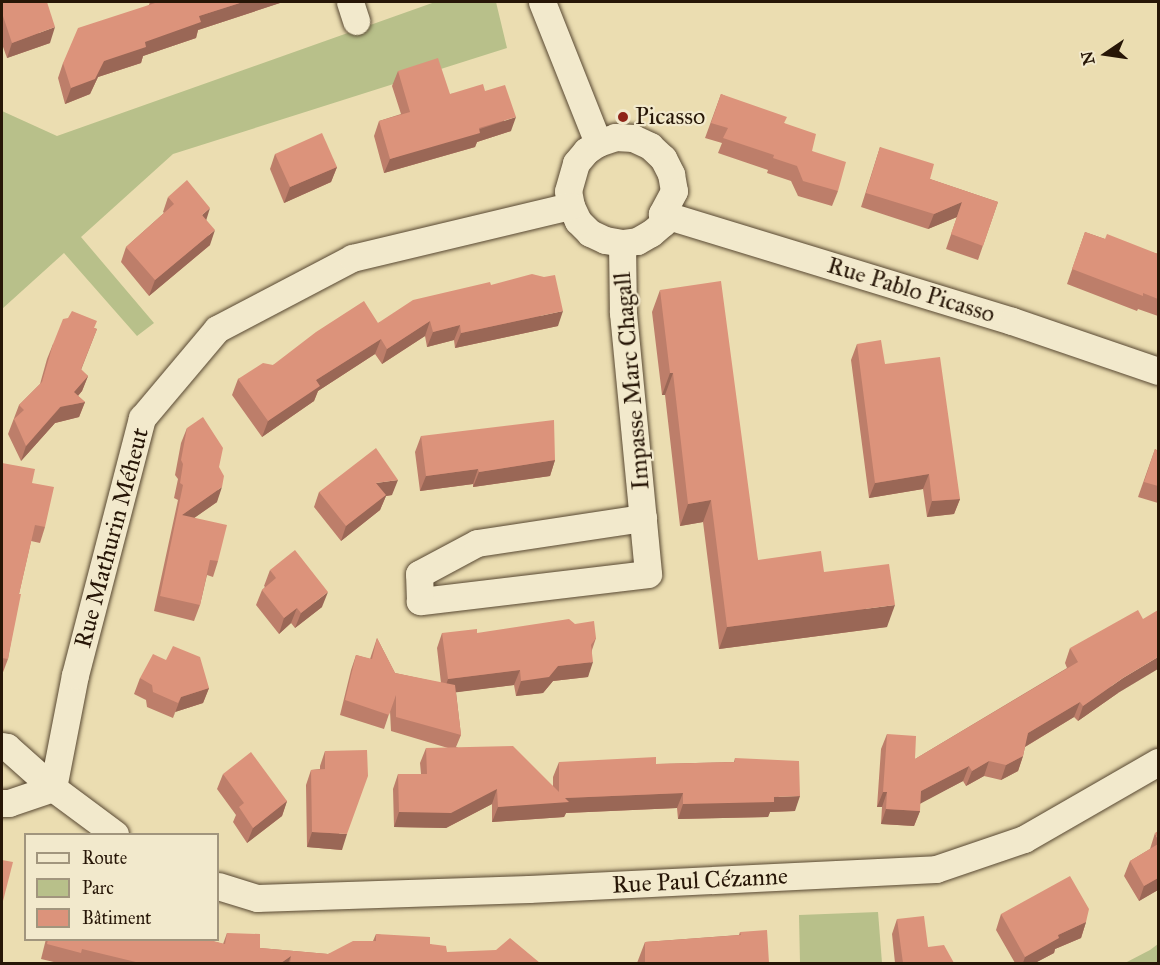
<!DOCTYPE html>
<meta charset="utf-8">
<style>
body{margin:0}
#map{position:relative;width:1160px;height:965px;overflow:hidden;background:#ebddb1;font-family:"IM FELL Great Primer",serif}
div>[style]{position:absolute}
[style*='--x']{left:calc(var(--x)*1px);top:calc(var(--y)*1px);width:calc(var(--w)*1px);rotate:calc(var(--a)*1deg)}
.green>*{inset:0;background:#b8c08a}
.roads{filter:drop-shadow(0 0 2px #584832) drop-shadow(0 0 2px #584832)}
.street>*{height:27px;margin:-13.5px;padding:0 13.5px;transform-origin:13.5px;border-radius:13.5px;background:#f2e9cc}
.wall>*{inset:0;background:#bd7e6a}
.shaded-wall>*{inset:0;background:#9a6756}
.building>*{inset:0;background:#dc937b}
.dots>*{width:16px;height:16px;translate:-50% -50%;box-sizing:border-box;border:3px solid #f2e9cc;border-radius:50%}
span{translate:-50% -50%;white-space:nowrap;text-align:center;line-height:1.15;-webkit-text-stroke:4.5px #f2e9cc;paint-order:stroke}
.poi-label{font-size:24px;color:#271607}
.left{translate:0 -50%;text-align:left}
.street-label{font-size:24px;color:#271607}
.frame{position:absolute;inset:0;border:3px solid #271607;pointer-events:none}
.legend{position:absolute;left:24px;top:833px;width:195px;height:108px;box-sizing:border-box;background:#f2e9cc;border:2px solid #a1957d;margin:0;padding:8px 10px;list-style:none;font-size:18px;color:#271607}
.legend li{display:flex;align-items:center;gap:12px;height:30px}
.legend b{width:30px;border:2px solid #a1957d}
.north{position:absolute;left:1076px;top:24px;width:60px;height:60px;-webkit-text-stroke:4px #f2e9cc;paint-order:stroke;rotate:257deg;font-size:16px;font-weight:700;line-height:24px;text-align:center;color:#271607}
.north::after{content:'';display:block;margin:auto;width:21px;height:27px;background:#271607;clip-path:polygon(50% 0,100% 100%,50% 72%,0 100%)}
</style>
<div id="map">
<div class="green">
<div style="clip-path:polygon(435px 2px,496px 2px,507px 48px,173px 154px,81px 237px,154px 323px,137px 336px,64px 253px,2px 309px,2px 111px,57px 136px)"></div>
<div style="clip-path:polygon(878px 912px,882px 963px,800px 963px,799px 915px)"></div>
<div style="clip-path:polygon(1158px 944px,1158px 963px,1125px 963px,1150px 950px)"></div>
</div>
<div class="roads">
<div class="street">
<div style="--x:350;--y:2;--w:20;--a:72"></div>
<div style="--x:542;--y:2;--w:152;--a:68.3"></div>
<div style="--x:615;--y:137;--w:18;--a:3"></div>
<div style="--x:633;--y:138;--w:19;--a:25"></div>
<div style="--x:650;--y:146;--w:18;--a:43"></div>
<div style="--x:663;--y:158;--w:18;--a:63"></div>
<div style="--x:671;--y:174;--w:17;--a:80"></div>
<div style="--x:674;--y:191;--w:26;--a:118"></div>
<div style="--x:662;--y:214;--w:9;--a:84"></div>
<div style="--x:663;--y:223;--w:16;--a:140"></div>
<div style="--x:651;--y:233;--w:16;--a:150"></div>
<div style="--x:637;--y:241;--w:15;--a:172"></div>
<div style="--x:622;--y:243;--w:17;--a:-170"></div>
<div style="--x:605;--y:240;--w:17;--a:-155"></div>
<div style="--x:590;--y:233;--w:17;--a:-135"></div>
<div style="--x:578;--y:221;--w:17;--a:-115"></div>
<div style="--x:571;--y:206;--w:15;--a:-101"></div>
<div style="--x:568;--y:191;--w:29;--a:-74"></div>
<div style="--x:576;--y:163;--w:16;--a:-50"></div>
<div style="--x:586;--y:151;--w:14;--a:-34"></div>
<div style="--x:598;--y:143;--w:18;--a:-19"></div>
<div style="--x:662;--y:214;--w:366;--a:17"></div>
<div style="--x:1012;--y:321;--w:154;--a:18.9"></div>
<div style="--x:622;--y:243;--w:70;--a:89.2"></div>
<div style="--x:623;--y:313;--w:262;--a:84.5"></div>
<div style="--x:648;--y:574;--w:230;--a:173.2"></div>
<div style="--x:420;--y:601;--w:27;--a:-92"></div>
<div style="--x:419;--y:574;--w:66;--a:-28.1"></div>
<div style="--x:477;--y:543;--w:168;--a:-8.6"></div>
<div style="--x:2;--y:746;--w:5;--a:11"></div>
<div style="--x:7;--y:747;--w:62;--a:41.7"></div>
<div style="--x:53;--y:788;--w:46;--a:161.2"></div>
<div style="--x:9;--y:803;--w:7;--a:180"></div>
<div style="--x:115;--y:834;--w:77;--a:-143.4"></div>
<div style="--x:53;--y:788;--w:115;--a:-79"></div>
<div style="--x:75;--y:675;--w:266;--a:-75.4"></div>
<div style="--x:142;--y:418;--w:116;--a:-49.9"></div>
<div style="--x:217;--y:329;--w:153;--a:-27.7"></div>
<div style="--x:352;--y:258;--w:225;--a:-13.4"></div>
<div style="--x:218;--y:886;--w:41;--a:17.1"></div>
<div style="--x:257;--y:898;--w:272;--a:-1.9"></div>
<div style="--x:529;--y:889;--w:407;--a:-2.8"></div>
<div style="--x:936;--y:869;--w:93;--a:-18.8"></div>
<div style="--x:1024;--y:839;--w:155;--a:-29.9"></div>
</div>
</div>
<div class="wall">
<div style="clip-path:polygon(2px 2px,50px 43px,7px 58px,2px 44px)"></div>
<div style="clip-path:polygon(150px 2px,283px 2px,198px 30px,196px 38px,143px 56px,141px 63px,98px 77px,90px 94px,65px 104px,58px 78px,63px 63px,149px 5px)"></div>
<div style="clip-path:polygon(398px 71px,450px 94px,485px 91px,511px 131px,477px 142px,475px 147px,384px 173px,374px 136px,379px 121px,401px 114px,392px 86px)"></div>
<div style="clip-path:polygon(721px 94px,784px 123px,812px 151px,838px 191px,832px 206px,798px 196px,791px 181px,767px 173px,768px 170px,718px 153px,722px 143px,705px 138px)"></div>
<div style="clip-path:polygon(880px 147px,930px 179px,998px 202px,978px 260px,946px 249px,957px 217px,928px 229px,861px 207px)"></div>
<div style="clip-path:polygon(275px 154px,337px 167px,331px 182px,284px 203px,270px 169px)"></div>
<div style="clip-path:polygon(168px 197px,206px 219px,210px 245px,149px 296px,121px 262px,126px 247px,164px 213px,163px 212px)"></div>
<div style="clip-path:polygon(1085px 232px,1105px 239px,1158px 254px,1158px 316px,1138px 309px,1137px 311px,1067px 284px)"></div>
<div style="clip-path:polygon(491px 285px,558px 326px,455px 348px,454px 340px,427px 347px,425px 336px,382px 364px,375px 354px,318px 391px,314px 401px,262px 437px,232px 395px,238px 379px,378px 323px)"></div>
<div style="clip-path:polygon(660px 290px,758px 560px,824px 572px,887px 627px,719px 649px,703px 522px,680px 526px,665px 395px,662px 395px,652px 312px)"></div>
<div style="clip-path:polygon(94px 328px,97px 329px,81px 370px,88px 376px,82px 391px,78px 396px,85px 402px,79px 417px,55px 423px,21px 461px,8px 434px,19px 405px,40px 384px,47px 359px,53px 344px)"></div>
<div style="clip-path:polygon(857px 344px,885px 364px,960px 499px,954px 514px,927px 517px,923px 489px,869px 498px,851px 360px)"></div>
<div style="clip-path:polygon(187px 428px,219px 467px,217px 502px,194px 518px,218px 561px,213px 577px,207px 575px,200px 605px,194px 621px,154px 611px,178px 500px,174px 498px,178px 479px,175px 475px,181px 443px)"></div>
<div style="clip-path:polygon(421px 436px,555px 460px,550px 476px,473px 487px,473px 484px,420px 491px,415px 452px)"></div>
<div style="clip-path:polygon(1155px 449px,1158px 451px,1158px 503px,1138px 497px)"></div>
<div style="clip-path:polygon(2px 463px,32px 483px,45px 527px,40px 543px,31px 541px,19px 594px,8px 659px,2px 675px)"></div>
<div style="clip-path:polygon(319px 492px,392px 495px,386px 496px,380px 510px,341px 541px,314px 507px)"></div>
<div style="clip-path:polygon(270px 570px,322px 607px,295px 628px,291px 623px,279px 634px,256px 605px,262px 590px,265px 587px,264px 586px)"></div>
<div style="clip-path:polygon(442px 633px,477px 633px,596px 638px,592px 650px,588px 677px,553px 681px,543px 693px,516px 696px,514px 685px,456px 692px,461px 735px,456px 747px,553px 786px,553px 777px,559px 762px,656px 764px,734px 762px,735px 758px,795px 811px,770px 812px,768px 817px,678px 819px,677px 808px,566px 813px,564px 817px,492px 822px,492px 804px,446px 828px,394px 827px,393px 789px,398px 774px,421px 774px,420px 763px,426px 748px,448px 748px,391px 731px,390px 711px,384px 729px,340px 715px,351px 670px,356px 655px,370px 659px,377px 638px,395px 673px,441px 683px,437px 648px)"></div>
<div style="clip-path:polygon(1070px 648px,1118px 693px,1078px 721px,1074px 717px,1025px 747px,1023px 756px,1018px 771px,1001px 780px,984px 776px,966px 786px,963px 781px,920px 803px,920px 811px,914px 826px,881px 824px,882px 807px,877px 807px,881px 749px,887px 734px,915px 759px,1067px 668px,1065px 663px)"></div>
<div style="clip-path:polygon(140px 678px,209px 688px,203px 703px,175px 712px,173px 718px,147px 707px,146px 700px,134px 694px)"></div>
<div style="clip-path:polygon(325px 751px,342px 850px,307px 847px,306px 785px,311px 770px,320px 769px,320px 766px)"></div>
<div style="clip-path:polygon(223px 774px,287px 801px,282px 816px,247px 843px,233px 822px,236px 815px,217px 789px)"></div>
<div style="clip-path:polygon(1155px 833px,1158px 840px,1158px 890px,1139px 901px,1124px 876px,1130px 861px,1150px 849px)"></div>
<div style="clip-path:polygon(1001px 914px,1086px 922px,1081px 938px,1055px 949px,1054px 953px,1035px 963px,1015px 963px,996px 930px)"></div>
<div style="clip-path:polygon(897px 919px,928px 947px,954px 963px,895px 963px,892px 934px)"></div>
<div style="clip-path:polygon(740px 932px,769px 963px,637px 963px,645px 942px,739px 935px)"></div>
<div style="clip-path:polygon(227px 933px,260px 948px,328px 954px,373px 941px,376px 934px,430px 944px,447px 952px,540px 963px,58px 963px,41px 959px,46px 939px,205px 939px,223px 944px)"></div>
</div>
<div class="shaded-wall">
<div style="clip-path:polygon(243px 2px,283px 2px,198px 30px,196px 38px,143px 56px,141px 63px,98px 77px,90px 94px,65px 104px,71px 88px,104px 61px,199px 16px)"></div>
<div style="clip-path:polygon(55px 27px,50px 43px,7px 58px,12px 43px)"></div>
<div style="clip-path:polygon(516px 117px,511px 131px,477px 142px,475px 147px,384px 173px,390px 159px)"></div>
<div style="clip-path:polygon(337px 167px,331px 182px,284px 203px,290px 187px)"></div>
<div style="clip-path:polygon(962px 202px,957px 217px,928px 229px,934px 214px)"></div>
<div style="clip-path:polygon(210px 208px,205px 224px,202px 215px)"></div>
<div style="clip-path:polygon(215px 230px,210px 245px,149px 296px,155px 280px)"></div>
<div style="clip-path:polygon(563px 311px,558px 326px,455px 348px,461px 333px)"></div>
<div style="clip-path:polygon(430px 321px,425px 336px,382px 364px,387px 349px)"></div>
<div style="clip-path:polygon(460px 325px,454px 340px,427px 347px,433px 332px)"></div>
<div style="clip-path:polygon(381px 339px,375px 354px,318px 391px,314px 401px,262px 437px,268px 421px,316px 380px)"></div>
<div style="clip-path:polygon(670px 373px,673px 373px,665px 395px,662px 395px)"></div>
<div style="clip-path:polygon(88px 376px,82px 391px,70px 405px,85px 402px,79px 417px,55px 423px,21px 461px,26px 446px)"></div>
<div style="clip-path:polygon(555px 460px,550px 476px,473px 487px,479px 472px)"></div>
<div style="clip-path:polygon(478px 469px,473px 484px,420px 491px,426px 476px)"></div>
<div style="clip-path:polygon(929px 474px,923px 489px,869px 498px,875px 483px)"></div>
<div style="clip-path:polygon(398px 480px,392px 495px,386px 496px,380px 510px,341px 541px,346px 526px,376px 483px)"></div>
<div style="clip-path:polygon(222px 487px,217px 502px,177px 530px,182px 515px)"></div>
<div style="clip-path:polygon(960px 499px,954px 514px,927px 517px,932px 501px)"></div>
<div style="clip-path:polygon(711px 500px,703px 522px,680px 526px,688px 504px)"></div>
<div style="clip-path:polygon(328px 592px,322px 607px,295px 628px,301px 613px)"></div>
<div style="clip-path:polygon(895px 605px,887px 627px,719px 649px,727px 627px)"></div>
<div style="clip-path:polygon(297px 608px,291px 623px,279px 634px,284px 618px)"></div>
<div style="clip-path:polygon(1158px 657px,1158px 669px,1118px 693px,1078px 721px,1083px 706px,1123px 678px)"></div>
<div style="clip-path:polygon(593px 662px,588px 677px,553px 681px,543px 693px,516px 696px,521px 681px,558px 666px)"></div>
<div style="clip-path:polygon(520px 670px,514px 685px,443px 694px,448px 679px)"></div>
<div style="clip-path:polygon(209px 688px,203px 703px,175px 712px,173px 718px,181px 697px)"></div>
<div style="clip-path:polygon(1080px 702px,1074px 717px,1023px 748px,1028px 733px)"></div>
<div style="clip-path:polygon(1023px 756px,1018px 771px,1001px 780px,1006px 765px)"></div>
<div style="clip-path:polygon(989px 761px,984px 776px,966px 786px,972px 771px)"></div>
<div style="clip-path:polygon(969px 766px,963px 781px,916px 806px,921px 791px)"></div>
<div style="clip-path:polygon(497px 789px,492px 804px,446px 828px,394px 827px,399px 812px)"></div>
<div style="clip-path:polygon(883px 792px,887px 792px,882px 807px,877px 807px)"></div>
<div style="clip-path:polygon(683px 793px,677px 808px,566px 813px,564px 817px,492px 822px,498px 807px,565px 798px)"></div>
<div style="clip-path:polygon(800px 796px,795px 811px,770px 812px,768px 817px,678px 819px,683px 804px,774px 797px)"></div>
<div style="clip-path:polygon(287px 801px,282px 816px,247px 843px,253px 828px)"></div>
<div style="clip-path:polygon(886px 809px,920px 811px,914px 826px,881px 824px)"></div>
<div style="clip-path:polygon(312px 832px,347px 834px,342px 850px,307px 847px)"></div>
<div style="clip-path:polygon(1158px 878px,1158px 890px,1139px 901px,1144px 886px)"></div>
<div style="clip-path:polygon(1086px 922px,1081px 938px,1055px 949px,1054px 953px,1035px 963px,1023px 963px,1025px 957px,1058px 935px)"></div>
<div style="clip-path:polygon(291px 956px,288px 963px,281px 963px)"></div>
</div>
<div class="building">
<div style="clip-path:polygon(2px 2px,47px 2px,55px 27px,12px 43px,2px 13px)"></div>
<div style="clip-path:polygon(154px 2px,243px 2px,199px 16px,201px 22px,145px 42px,146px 47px,104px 61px,95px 79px,71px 88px,63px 63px,78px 28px,155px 3px)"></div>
<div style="clip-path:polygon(438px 58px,450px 94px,483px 84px,485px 91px,505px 85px,516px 117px,479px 128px,480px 133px,390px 159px,379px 121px,410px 112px,398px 71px)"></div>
<div style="clip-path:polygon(721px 94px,787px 117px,784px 123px,816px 134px,812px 151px,846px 162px,838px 191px,803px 181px,797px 166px,773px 158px,774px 155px,723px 138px,728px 128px,711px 123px)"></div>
<div style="clip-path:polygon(322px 133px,337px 167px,290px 187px,275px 154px)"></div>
<div style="clip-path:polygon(880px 147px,934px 164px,930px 179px,998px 202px,983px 246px,951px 234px,962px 202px,934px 214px,866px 193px)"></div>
<div style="clip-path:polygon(187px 180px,210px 208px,202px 215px,215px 230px,155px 280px,126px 247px,174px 204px,168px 197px)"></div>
<div style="clip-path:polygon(1085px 232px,1105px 239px,1107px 234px,1158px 254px,1158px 299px,1143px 293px,1143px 296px,1072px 269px)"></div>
<div style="clip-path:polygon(532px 274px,544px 277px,555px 275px,563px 311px,461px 333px,460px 325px,433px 332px,430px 321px,387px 349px,381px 339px,316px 380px,320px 386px,268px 421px,238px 379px,263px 363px,273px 365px,316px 332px,364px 301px,378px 323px,413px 300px,490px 282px,491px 285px)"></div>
<div style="clip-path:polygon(721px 281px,758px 560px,821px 551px,824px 572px,889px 564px,895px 605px,727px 627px,711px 500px,688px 504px,673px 373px,670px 373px,660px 290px)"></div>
<div style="clip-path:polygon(72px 311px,97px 321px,94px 328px,97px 329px,81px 369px,88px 376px,74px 392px,85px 402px,60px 407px,26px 446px,14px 419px,24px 410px,19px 405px,42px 382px,53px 344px,63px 319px,68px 318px)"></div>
<div style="clip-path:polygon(881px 340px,885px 364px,940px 357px,960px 499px,932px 501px,929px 474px,875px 483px,857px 344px)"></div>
<div style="clip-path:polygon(203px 417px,223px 448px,219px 467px,224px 476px,222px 487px,182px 515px,227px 525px,218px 561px,210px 560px,200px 605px,160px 596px,183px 485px,180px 483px,183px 464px,181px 460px,187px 428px)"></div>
<div style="clip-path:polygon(554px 420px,555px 460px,479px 472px,478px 469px,426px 476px,421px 436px)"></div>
<div style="clip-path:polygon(376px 448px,398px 480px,376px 483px,386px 495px,346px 526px,319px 492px)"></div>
<div style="clip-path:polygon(1155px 449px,1158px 451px,1158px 486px,1144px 482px)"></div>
<div style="clip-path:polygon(2px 463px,35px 469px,32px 483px,54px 487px,45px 527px,35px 525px,19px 594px,21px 594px,8px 659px,2px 658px)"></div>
<div style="clip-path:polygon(295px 550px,328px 592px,301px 613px,297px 608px,284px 618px,262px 590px,276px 578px,270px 570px)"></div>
<div style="clip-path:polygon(1138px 610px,1143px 619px,1158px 610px,1158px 657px,1123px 678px,1083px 706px,1080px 702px,1028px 733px,1023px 756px,1006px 765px,989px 761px,972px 771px,969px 766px,921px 791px,920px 811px,886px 809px,887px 792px,883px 792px,887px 734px,916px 736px,915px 759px,1078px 662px,1070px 648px)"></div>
<div style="clip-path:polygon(569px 619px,575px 624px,594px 621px,596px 638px,591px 645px,593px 662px,558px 666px,549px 677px,521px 681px,520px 670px,448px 679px,442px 633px,477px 629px,477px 633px)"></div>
<div style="clip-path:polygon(377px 638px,395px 673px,455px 685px,461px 735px,396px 717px,396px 695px,389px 715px,345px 700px,356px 655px,372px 659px)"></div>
<div style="clip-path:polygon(173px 646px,200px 657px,209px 688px,181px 697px,178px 703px,153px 692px,152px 685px,140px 678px,153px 654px,166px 660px)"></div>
<div style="clip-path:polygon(513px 746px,559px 792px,559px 762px,656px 757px,656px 764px,735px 762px,735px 758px,799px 761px,800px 796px,774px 797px,774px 802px,683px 804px,683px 793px,565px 798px,569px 802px,498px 807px,497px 789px,451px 813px,399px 812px,398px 774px,427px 774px,426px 748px)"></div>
<div style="clip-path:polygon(367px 750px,368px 776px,347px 834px,312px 832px,311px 770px,325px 769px,325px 751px)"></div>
<div style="clip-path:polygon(251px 752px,287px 801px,253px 828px,239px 807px,244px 803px,223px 774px)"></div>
<div style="clip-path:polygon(1158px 831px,1158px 840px,1155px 833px)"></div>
<div style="clip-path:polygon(1158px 844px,1158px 878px,1144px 886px,1130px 861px)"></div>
<div style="clip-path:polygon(2px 860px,13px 862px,2px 905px)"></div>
<div style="clip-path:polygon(1070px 876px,1089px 909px,1086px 922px,1058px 935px,1059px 938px,1025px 957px,1001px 914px)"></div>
<div style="clip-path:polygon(924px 916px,928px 947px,944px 945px,954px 963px,903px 963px,897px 919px)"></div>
<div style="clip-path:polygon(767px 930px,769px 963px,645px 963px,645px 942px,741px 935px,740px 932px)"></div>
<div style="clip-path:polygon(227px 933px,260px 934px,260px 948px,328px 954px,353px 941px,376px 941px,376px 934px,430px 937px,430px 944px,446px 946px,447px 952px,496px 950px,510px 938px,540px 963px,290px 963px,291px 956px,281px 963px,140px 963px,82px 949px,81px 953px,47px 944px,48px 939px,205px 939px,225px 944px)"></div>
</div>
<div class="dots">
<div style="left:623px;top:117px;background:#8f2418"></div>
</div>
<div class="poi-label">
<span class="left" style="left:635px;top:117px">Picasso</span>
</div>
<div class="street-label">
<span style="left:911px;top:290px;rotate:17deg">Rue Pablo Picasso</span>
<span style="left:632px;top:381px;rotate:-95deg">Impasse Marc Chagall</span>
<span style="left:112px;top:538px;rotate:-75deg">Rue Mathurin Méheut</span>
<span style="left:700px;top:881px;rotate:-3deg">Rue Paul Cézanne</span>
</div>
<div class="frame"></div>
<ul class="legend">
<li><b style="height:8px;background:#f2e9cc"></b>Route</li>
<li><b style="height:16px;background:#b8c08a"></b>Parc</li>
<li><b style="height:16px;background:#dc937b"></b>Bâtiment</li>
</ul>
<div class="north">N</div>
</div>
